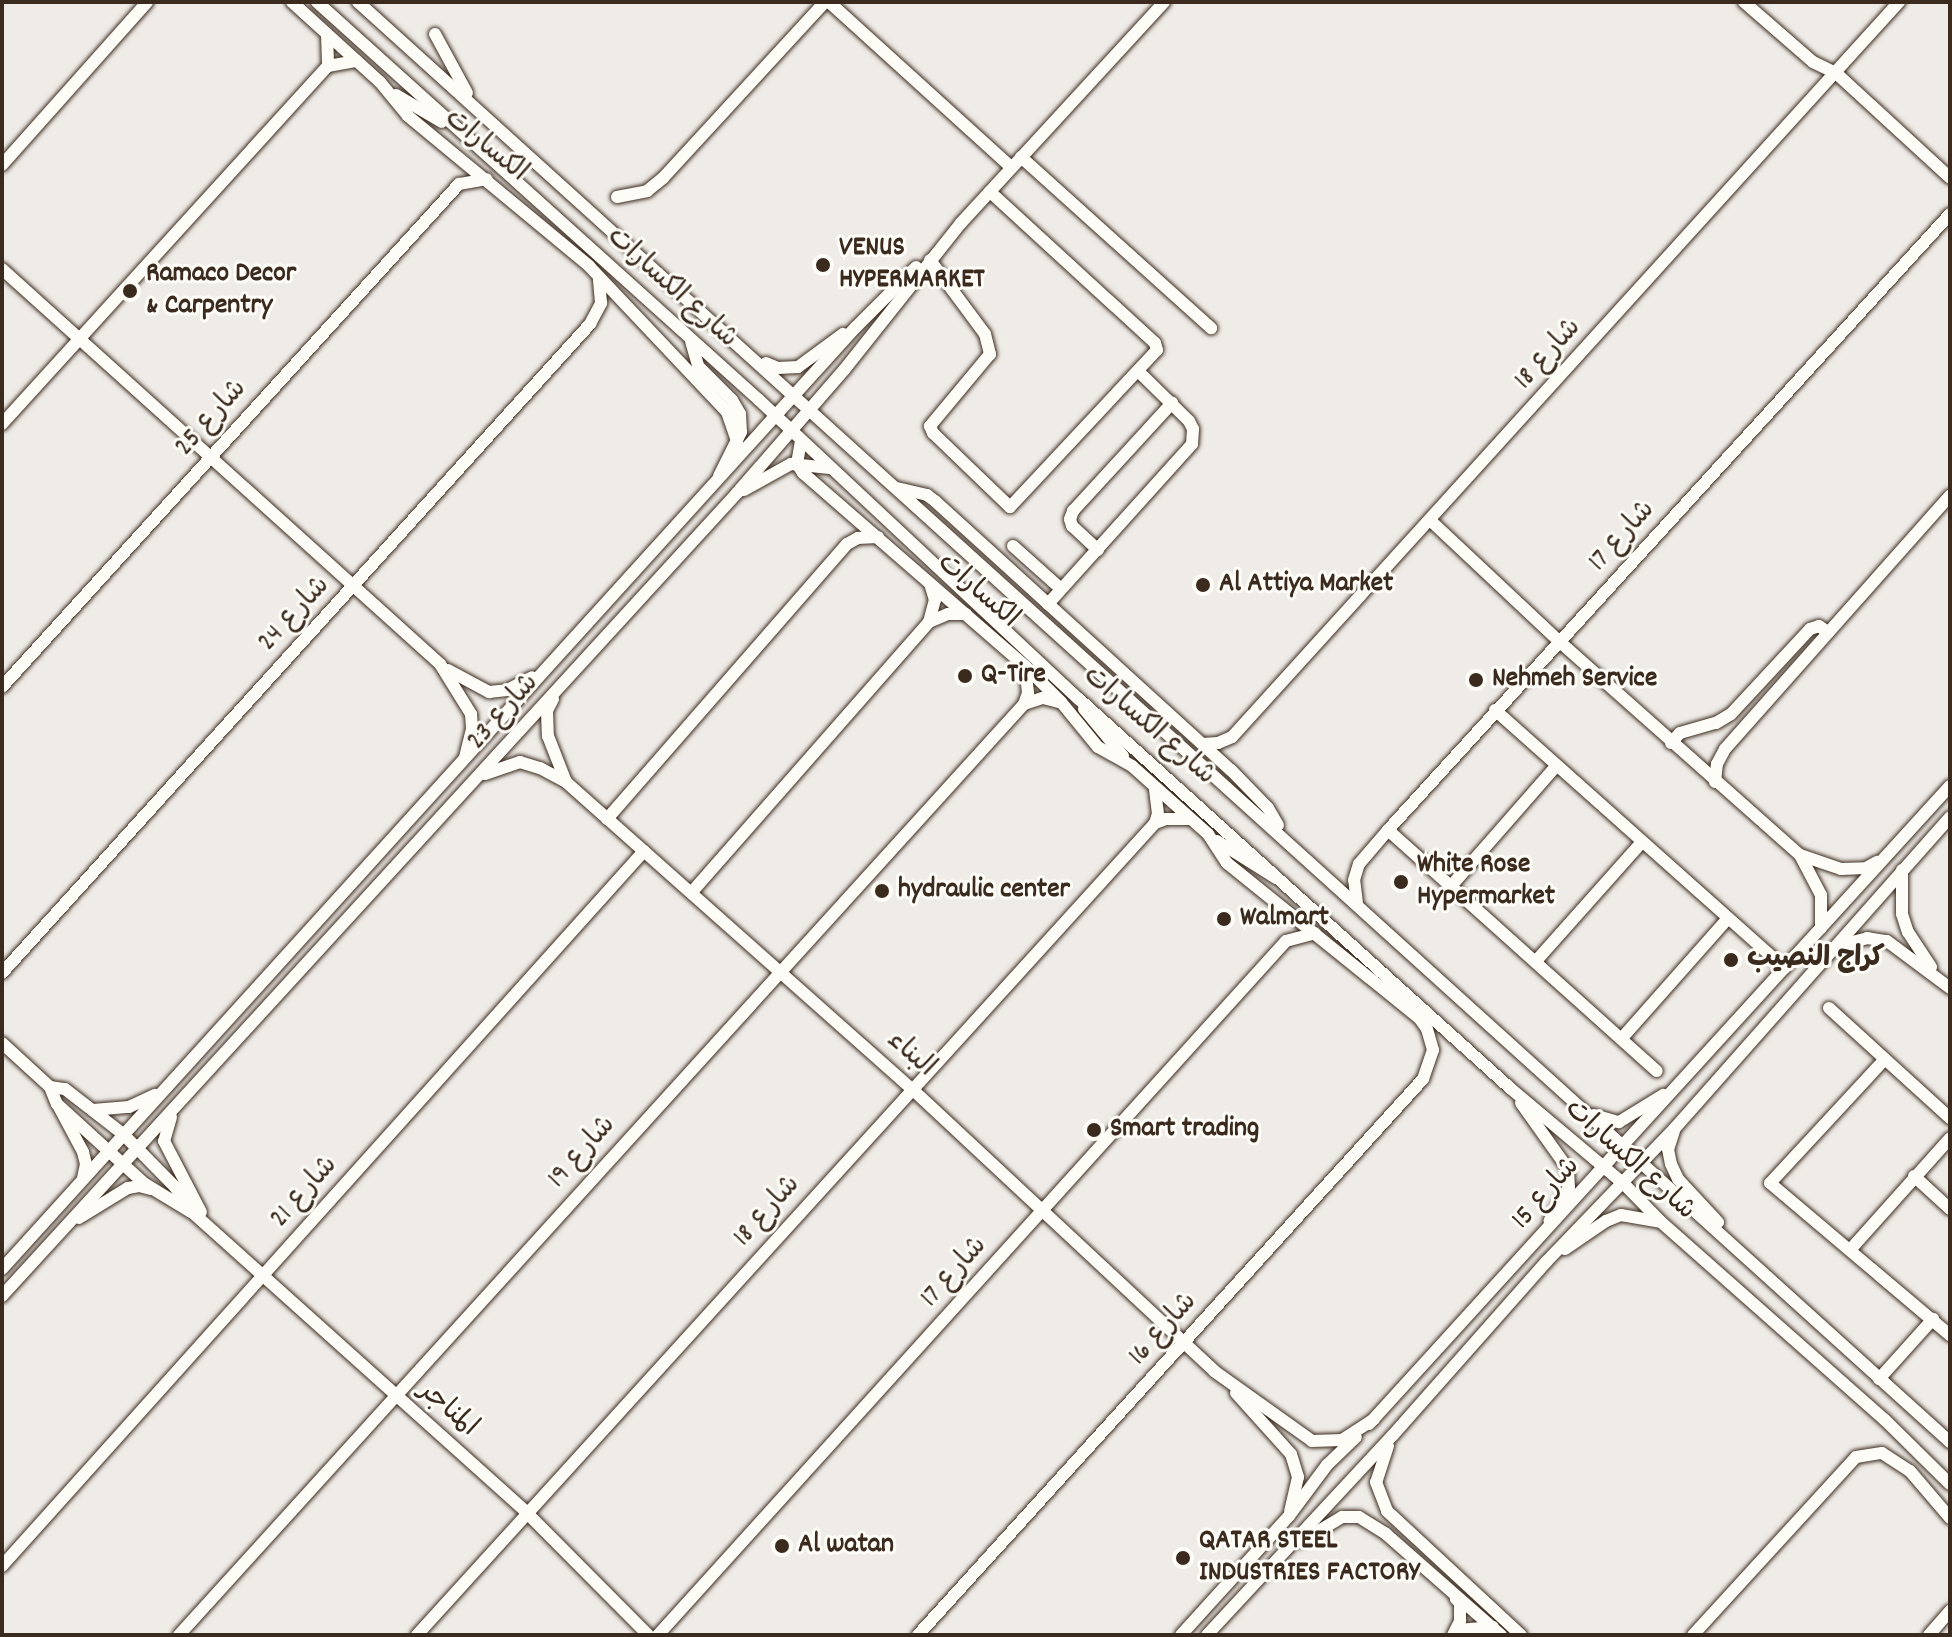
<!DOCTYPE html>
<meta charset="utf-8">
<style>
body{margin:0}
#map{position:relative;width:1952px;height:1637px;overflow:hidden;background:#fdfcf7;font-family:Dekko,"Playpen Sans Arabic",sans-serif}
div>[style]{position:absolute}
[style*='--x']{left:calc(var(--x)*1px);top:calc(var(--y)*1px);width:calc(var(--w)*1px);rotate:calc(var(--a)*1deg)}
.built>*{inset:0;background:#efece7}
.roads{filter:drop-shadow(0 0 2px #3b2a1e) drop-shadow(0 0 2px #3b2a1e)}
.minor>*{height:12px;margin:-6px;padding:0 6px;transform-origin:6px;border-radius:6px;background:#fdfcf7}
.dots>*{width:22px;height:22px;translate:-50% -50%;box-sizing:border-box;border:4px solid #fdfcf7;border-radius:50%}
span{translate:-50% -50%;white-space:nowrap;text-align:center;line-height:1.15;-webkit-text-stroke:6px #fdfcf7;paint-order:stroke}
.street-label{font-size:28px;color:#3b2a1e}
.poi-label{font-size:28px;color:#3b2a1e;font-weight:700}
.left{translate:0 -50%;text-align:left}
.frame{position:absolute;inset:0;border:4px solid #3b2a1e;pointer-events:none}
</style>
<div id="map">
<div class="built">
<div style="clip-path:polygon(2px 2px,1950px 2px,1950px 1635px,2px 1635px)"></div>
</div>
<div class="roads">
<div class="minor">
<div style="--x:292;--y:2;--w:119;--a:42.3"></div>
<div style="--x:380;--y:82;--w:44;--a:50.5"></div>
<div style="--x:408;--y:116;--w:235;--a:39.6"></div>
<div style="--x:589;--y:266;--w:201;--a:46.6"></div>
<div style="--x:727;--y:412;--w:31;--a:71"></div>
<div style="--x:317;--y:2;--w:595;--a:42"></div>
<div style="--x:759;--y:400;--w:438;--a:43.1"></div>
<div style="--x:1079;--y:699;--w:581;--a:42.07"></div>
<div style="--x:1510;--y:1088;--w:148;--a:40.1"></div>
<div style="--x:1623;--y:1183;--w:54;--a:45.7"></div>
<div style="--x:1661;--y:1222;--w:299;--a:41.5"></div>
<div style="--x:1885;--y:1420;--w:91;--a:44.6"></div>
<div style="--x:358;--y:2;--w:2147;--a:42.13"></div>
<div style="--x:829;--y:2;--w:246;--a:42.2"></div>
<div style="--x:1744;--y:2;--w:91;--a:41"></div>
<div style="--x:1813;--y:62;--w:25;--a:26"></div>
<div style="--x:1836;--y:73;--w:155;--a:42.6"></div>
<div style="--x:327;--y:34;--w:32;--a:88"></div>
<div style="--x:435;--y:34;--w:67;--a:61.5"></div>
<div style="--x:396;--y:95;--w:53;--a:30.4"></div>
<div style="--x:1021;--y:157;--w:256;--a:42"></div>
<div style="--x:2;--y:165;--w:218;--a:-48.3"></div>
<div style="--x:617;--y:197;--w:31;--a:-11"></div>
<div style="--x:647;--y:191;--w:21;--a:-39"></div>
<div style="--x:663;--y:178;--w:239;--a:-47.4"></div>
<div style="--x:930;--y:260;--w:92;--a:53.4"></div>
<div style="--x:985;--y:334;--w:21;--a:76"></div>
<div style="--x:990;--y:354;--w:94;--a:129.8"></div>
<div style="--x:930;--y:426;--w:8;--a:67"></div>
<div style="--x:933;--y:433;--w:107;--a:43.9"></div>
<div style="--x:1010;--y:507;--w:215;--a:-46.9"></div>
<div style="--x:1157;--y:350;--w:7;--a:-106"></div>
<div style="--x:1155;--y:343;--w:224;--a:-137.5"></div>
<div style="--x:2;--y:269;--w:590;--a:42.04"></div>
<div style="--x:440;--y:664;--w:59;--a:58.2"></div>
<div style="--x:471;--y:714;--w:15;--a:86"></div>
<div style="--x:472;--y:729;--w:29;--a:104"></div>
<div style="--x:691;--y:341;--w:26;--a:74"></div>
<div style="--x:698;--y:366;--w:48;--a:45"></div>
<div style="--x:732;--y:400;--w:16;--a:60"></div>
<div style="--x:740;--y:414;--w:18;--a:87"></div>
<div style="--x:741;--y:432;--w:49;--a:116.6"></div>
<div style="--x:766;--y:363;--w:13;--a:23"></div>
<div style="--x:778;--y:368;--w:20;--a:-3"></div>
<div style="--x:798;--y:367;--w:56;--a:-36.3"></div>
<div style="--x:2;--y:424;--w:484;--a:-47.7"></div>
<div style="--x:328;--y:66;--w:29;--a:-10"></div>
<div style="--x:801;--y:441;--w:23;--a:100"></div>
<div style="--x:797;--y:464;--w:11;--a:56"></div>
<div style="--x:803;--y:473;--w:294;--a:41"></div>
<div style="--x:1025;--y:666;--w:51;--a:45"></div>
<div style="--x:1061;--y:702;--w:58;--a:50.6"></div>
<div style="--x:1098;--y:747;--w:39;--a:29"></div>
<div style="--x:1132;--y:766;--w:102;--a:41.8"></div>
<div style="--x:1208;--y:834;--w:35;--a:57"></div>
<div style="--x:1227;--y:863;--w:248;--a:38.9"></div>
<div style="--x:1420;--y:1019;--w:12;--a:55"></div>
<div style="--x:1427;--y:1029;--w:22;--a:74"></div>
<div style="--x:1433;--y:1050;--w:31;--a:109"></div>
<div style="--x:1423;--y:1079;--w:751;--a:132.25"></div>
<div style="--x:897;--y:488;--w:31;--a:13"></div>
<div style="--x:927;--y:495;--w:10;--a:37"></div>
<div style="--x:935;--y:501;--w:400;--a:42.3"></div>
<div style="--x:1231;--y:770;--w:53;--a:45.8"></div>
<div style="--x:1268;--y:808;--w:20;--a:60"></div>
<div style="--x:744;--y:490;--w:54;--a:-29"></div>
<div style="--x:791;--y:464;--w:39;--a:6"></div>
<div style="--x:1431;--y:521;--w:177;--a:43.2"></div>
<div style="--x:1560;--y:642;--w:321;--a:41.6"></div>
<div style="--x:1800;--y:855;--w:45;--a:62.3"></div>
<div style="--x:1821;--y:895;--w:33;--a:90"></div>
<div style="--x:1013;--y:546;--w:63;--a:41.8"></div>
<div style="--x:1098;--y:550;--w:35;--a:-137"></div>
<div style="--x:1072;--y:526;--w:7;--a:-106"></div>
<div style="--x:1070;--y:519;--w:9;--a:-69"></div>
<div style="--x:1073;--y:511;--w:147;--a:-47.5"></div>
<div style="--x:1048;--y:604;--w:215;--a:-48"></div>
<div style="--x:1192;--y:444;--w:15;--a:-86"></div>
<div style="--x:1193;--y:429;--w:9;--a:-117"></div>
<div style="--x:1189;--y:421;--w:71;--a:-135.6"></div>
<div style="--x:929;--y:622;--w:21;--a:-23"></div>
<div style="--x:948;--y:614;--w:18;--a:0"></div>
<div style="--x:448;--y:670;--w:47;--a:28.2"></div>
<div style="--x:489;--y:692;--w:18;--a:-6"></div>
<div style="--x:507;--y:690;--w:28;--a:-27"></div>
<div style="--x:2;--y:687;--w:680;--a:-47.74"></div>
<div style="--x:459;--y:184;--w:28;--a:-10"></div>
<div style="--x:553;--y:699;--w:13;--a:117"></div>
<div style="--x:547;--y:711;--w:25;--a:88"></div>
<div style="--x:548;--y:736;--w:49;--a:68.6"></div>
<div style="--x:1024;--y:704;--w:20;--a:-18"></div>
<div style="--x:1043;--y:698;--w:16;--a:14"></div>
<div style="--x:1084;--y:709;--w:61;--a:50.3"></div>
<div style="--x:1495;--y:710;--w:388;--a:41.7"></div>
<div style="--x:1671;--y:743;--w:13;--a:-48"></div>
<div style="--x:1680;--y:733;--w:37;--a:-16"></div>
<div style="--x:1716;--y:723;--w:17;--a:-31"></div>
<div style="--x:1731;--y:714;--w:116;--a:-47.1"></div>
<div style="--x:1810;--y:629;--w:9;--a:-18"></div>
<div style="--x:1819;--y:626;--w:11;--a:34"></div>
<div style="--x:1203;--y:744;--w:15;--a:-4"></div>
<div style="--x:1218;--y:743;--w:15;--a:-23"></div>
<div style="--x:1232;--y:737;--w:993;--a:-47.78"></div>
<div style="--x:485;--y:774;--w:37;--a:-19"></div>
<div style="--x:520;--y:762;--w:21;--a:17"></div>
<div style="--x:540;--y:768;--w:30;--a:28"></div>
<div style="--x:566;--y:782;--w:463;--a:41.6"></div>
<div style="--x:912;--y:1089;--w:413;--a:43"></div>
<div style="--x:1214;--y:1371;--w:120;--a:35.5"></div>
<div style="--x:1312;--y:1441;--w:30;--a:-2"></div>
<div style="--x:1342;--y:1440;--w:38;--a:-33"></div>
<div style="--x:1715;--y:782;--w:18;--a:-84"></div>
<div style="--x:1717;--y:764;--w:17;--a:-62"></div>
<div style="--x:1725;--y:749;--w:339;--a:-48.4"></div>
<div style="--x:607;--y:819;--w:365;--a:-48.9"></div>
<div style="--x:847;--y:544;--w:13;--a:-29"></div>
<div style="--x:858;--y:538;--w:20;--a:-3"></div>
<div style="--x:1155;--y:823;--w:9;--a:-72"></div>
<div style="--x:1158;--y:814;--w:25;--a:-97"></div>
<div style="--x:1388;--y:830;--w:361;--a:41.9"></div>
<div style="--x:1217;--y:841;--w:70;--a:32.1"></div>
<div style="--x:1800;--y:855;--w:43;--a:18.9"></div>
<div style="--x:1841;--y:869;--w:25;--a:-2"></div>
<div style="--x:1866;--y:868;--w:13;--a:-29"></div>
<div style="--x:1902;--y:870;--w:44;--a:90"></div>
<div style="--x:1902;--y:914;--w:19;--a:72"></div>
<div style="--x:1908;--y:932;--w:42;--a:56.7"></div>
<div style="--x:1452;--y:885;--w:158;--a:-48.8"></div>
<div style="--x:691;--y:893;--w:361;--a:-48.7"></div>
<div style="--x:929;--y:622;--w:23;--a:-75"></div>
<div style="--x:935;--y:600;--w:17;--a:-107"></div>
<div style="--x:1357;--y:903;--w:23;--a:-97"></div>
<div style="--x:1354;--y:880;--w:17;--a:-73"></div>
<div style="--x:1359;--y:864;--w:45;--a:-49.5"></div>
<div style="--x:1388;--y:830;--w:834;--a:-47.62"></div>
<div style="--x:1836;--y:946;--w:32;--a:-14"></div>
<div style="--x:1867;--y:938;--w:20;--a:9"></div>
<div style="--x:1887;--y:941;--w:79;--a:36.7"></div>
<div style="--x:1536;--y:961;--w:159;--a:-48.3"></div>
<div style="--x:2;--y:973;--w:876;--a:-47.82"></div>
<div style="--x:590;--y:324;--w:24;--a:-62"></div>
<div style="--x:601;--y:303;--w:24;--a:-95"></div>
<div style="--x:1829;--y:1008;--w:164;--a:42.3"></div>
<div style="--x:1622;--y:1038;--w:160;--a:-48.5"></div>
<div style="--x:2;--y:1043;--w:65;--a:42.5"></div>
<div style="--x:50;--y:1087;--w:18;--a:68"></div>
<div style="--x:57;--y:1104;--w:119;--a:42.3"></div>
<div style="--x:145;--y:1184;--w:54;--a:31.3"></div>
<div style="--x:1885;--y:1059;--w:169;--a:132.8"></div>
<div style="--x:1770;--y:1183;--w:236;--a:40.2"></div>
<div style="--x:50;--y:1087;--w:15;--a:8"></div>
<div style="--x:65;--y:1089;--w:73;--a:37.8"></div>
<div style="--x:123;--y:1134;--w:74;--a:45.5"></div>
<div style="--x:175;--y:1187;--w:30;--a:56"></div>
<div style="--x:192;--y:1212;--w:450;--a:41.9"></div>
<div style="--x:527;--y:1513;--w:172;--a:45.2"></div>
<div style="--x:1521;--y:1103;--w:81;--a:54.5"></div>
<div style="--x:1568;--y:1169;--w:18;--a:87"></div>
<div style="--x:1569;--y:1187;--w:39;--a:120"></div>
<div style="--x:59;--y:1107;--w:51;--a:61.9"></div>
<div style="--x:83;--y:1152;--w:12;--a:76"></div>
<div style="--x:86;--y:1164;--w:14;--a:102"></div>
<div style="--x:93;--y:1110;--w:36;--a:-5"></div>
<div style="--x:129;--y:1107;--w:29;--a:-25"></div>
<div style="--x:1594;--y:1115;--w:26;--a:16"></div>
<div style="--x:1619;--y:1122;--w:52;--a:-31.5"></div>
<div style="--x:171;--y:1117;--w:25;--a:106"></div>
<div style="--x:164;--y:1141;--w:80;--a:62.5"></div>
<div style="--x:1674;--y:1131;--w:19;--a:108"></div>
<div style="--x:1668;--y:1149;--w:15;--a:79"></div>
<div style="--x:1671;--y:1164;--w:17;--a:65"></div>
<div style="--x:1678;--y:1179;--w:59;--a:47.1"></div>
<div style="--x:1914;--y:1176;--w:49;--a:42.5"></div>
<div style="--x:79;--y:1218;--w:57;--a:-31.5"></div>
<div style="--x:128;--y:1188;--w:11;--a:-10"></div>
<div style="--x:139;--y:1186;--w:12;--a:14"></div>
<div style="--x:1565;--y:1249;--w:50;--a:-34.3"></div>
<div style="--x:1606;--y:1221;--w:16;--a:-22"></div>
<div style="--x:1621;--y:1215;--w:40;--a:10"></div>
<div style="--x:1850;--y:1250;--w:150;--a:-48.2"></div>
<div style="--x:2;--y:1269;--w:1271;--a:-47.81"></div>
<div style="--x:856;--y:327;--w:85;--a:-45"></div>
<div style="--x:2;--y:1296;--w:1089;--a:-47.53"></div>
<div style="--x:737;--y:493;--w:163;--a:-49"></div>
<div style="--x:844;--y:370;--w:188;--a:-51.5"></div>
<div style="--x:961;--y:223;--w:300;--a:-47.4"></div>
<div style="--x:1879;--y:1379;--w:81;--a:-48"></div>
<div style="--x:1236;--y:1393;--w:82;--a:48"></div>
<div style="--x:1291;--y:1454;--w:24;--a:73"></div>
<div style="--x:1298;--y:1477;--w:35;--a:103"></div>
<div style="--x:1369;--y:1424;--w:863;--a:-47.68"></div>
<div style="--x:1388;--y:1446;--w:38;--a:108"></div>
<div style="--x:1376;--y:1482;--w:31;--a:69"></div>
<div style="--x:1387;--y:1511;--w:183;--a:42.8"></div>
<div style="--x:1302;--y:1541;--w:47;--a:-31"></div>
<div style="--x:1342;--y:1517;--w:17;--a:0"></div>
<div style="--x:1359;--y:1517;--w:32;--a:32"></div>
<div style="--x:1386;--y:1534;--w:153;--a:41.3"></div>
<div style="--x:2;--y:1566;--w:961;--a:-48.08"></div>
<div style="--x:1458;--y:1630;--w:35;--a:-5"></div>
<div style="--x:179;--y:1635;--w:1257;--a:-47.77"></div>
<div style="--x:1024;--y:704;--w:12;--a:-70"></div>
<div style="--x:1028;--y:693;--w:27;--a:-96"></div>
<div style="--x:417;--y:1635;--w:1097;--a:-47.73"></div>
<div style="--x:1155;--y:823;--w:12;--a:-20"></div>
<div style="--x:1166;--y:819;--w:24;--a:0"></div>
<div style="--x:658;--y:1635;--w:936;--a:-47.86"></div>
<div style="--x:1286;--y:941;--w:30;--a:-15"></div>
<div style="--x:1181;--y:1635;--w:161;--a:-47.8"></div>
<div style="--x:1289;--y:1516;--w:64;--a:-53.3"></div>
<div style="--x:1327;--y:1465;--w:40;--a:-44"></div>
<div style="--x:1207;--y:1635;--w:273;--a:-47.1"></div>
<div style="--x:1393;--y:1435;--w:231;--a:-48.5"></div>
<div style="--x:1546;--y:1262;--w:186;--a:-46.1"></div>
<div style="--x:1675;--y:1128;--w:415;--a:-48.5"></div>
<div style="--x:1453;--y:1635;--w:16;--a:-63"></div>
<div style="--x:1460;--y:1621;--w:18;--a:-90"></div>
<div style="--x:1460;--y:1603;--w:6;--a:-135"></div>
<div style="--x:1693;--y:1635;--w:241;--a:-47.5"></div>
<div style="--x:1856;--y:1457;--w:26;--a:-9"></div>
<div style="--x:1882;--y:1453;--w:33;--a:33"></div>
<div style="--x:1910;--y:1471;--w:62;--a:49.6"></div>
<div style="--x:1929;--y:1635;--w:32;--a:-49"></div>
</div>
</div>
<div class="dots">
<div style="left:823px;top:265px;background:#3b2a1e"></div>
<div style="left:130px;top:291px;background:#3b2a1e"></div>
<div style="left:1203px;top:585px;background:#3b2a1e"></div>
<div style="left:965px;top:676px;background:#3b2a1e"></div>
<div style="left:1476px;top:680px;background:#3b2a1e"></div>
<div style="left:1401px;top:882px;background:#3b2a1e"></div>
<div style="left:882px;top:891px;background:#3b2a1e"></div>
<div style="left:1224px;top:919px;background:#3b2a1e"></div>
<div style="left:1731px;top:960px;background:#3b2a1e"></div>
<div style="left:1094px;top:1130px;background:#3b2a1e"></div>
<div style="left:782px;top:1546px;background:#3b2a1e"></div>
<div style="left:1183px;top:1558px;background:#3b2a1e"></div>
</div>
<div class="street-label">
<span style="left:485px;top:147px;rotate:39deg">الكسارات</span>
<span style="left:671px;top:289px;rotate:42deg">شارع الكسارات</span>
<span style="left:1549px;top:355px;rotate:-48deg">شارع 18</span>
<span style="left:212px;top:419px;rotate:-48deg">شارع 25</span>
<span style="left:1623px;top:537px;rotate:-48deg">شارع 17</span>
<span style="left:977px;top:592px;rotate:41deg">الكسارات</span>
<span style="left:295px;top:615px;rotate:-47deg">شارع 24</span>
<span style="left:504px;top:713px;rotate:-48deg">شارع 23</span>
<span style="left:1148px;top:727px;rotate:41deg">شارع الكسارات</span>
<span style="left:910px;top:1055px;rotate:42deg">البناء</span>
<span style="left:583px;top:1153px;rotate:-48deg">شارع 19</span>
<span style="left:1629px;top:1161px;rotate:42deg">شارع الكسارات</span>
<span style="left:305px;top:1193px;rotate:-48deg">شارع 21</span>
<span style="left:1547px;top:1194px;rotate:-48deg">شارع 15</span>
<span style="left:768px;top:1212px;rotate:-48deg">شارع 18</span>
<span style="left:955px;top:1273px;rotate:-48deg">شارع 17</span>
<span style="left:1164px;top:1330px;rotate:-48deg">شارع 16</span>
<span style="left:447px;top:1410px;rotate:41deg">المناجر</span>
</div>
<div class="poi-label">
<span class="left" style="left:839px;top:265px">VENUS<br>HYPERMARKET</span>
<span class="left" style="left:146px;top:291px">Ramaco Decor<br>&amp; Carpentry</span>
<span class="left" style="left:1219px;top:585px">Al Attiya Market</span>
<span class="left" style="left:981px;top:676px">Q-Tire</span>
<span class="left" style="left:1492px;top:680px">Nehmeh Service</span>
<span class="left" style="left:1417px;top:882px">White Rose<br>Hypermarket</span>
<span class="left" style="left:898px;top:891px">hydraulic center</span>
<span class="left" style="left:1240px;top:919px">Walmart</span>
<span class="left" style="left:1747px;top:960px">كراج النصيب</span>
<span class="left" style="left:1110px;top:1130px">Smart trading</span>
<span class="left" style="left:1199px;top:1558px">QATAR STEEL<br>INDUSTRIES FACTORY</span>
<span class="left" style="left:798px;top:1546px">Al watan</span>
</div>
<div class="frame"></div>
</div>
